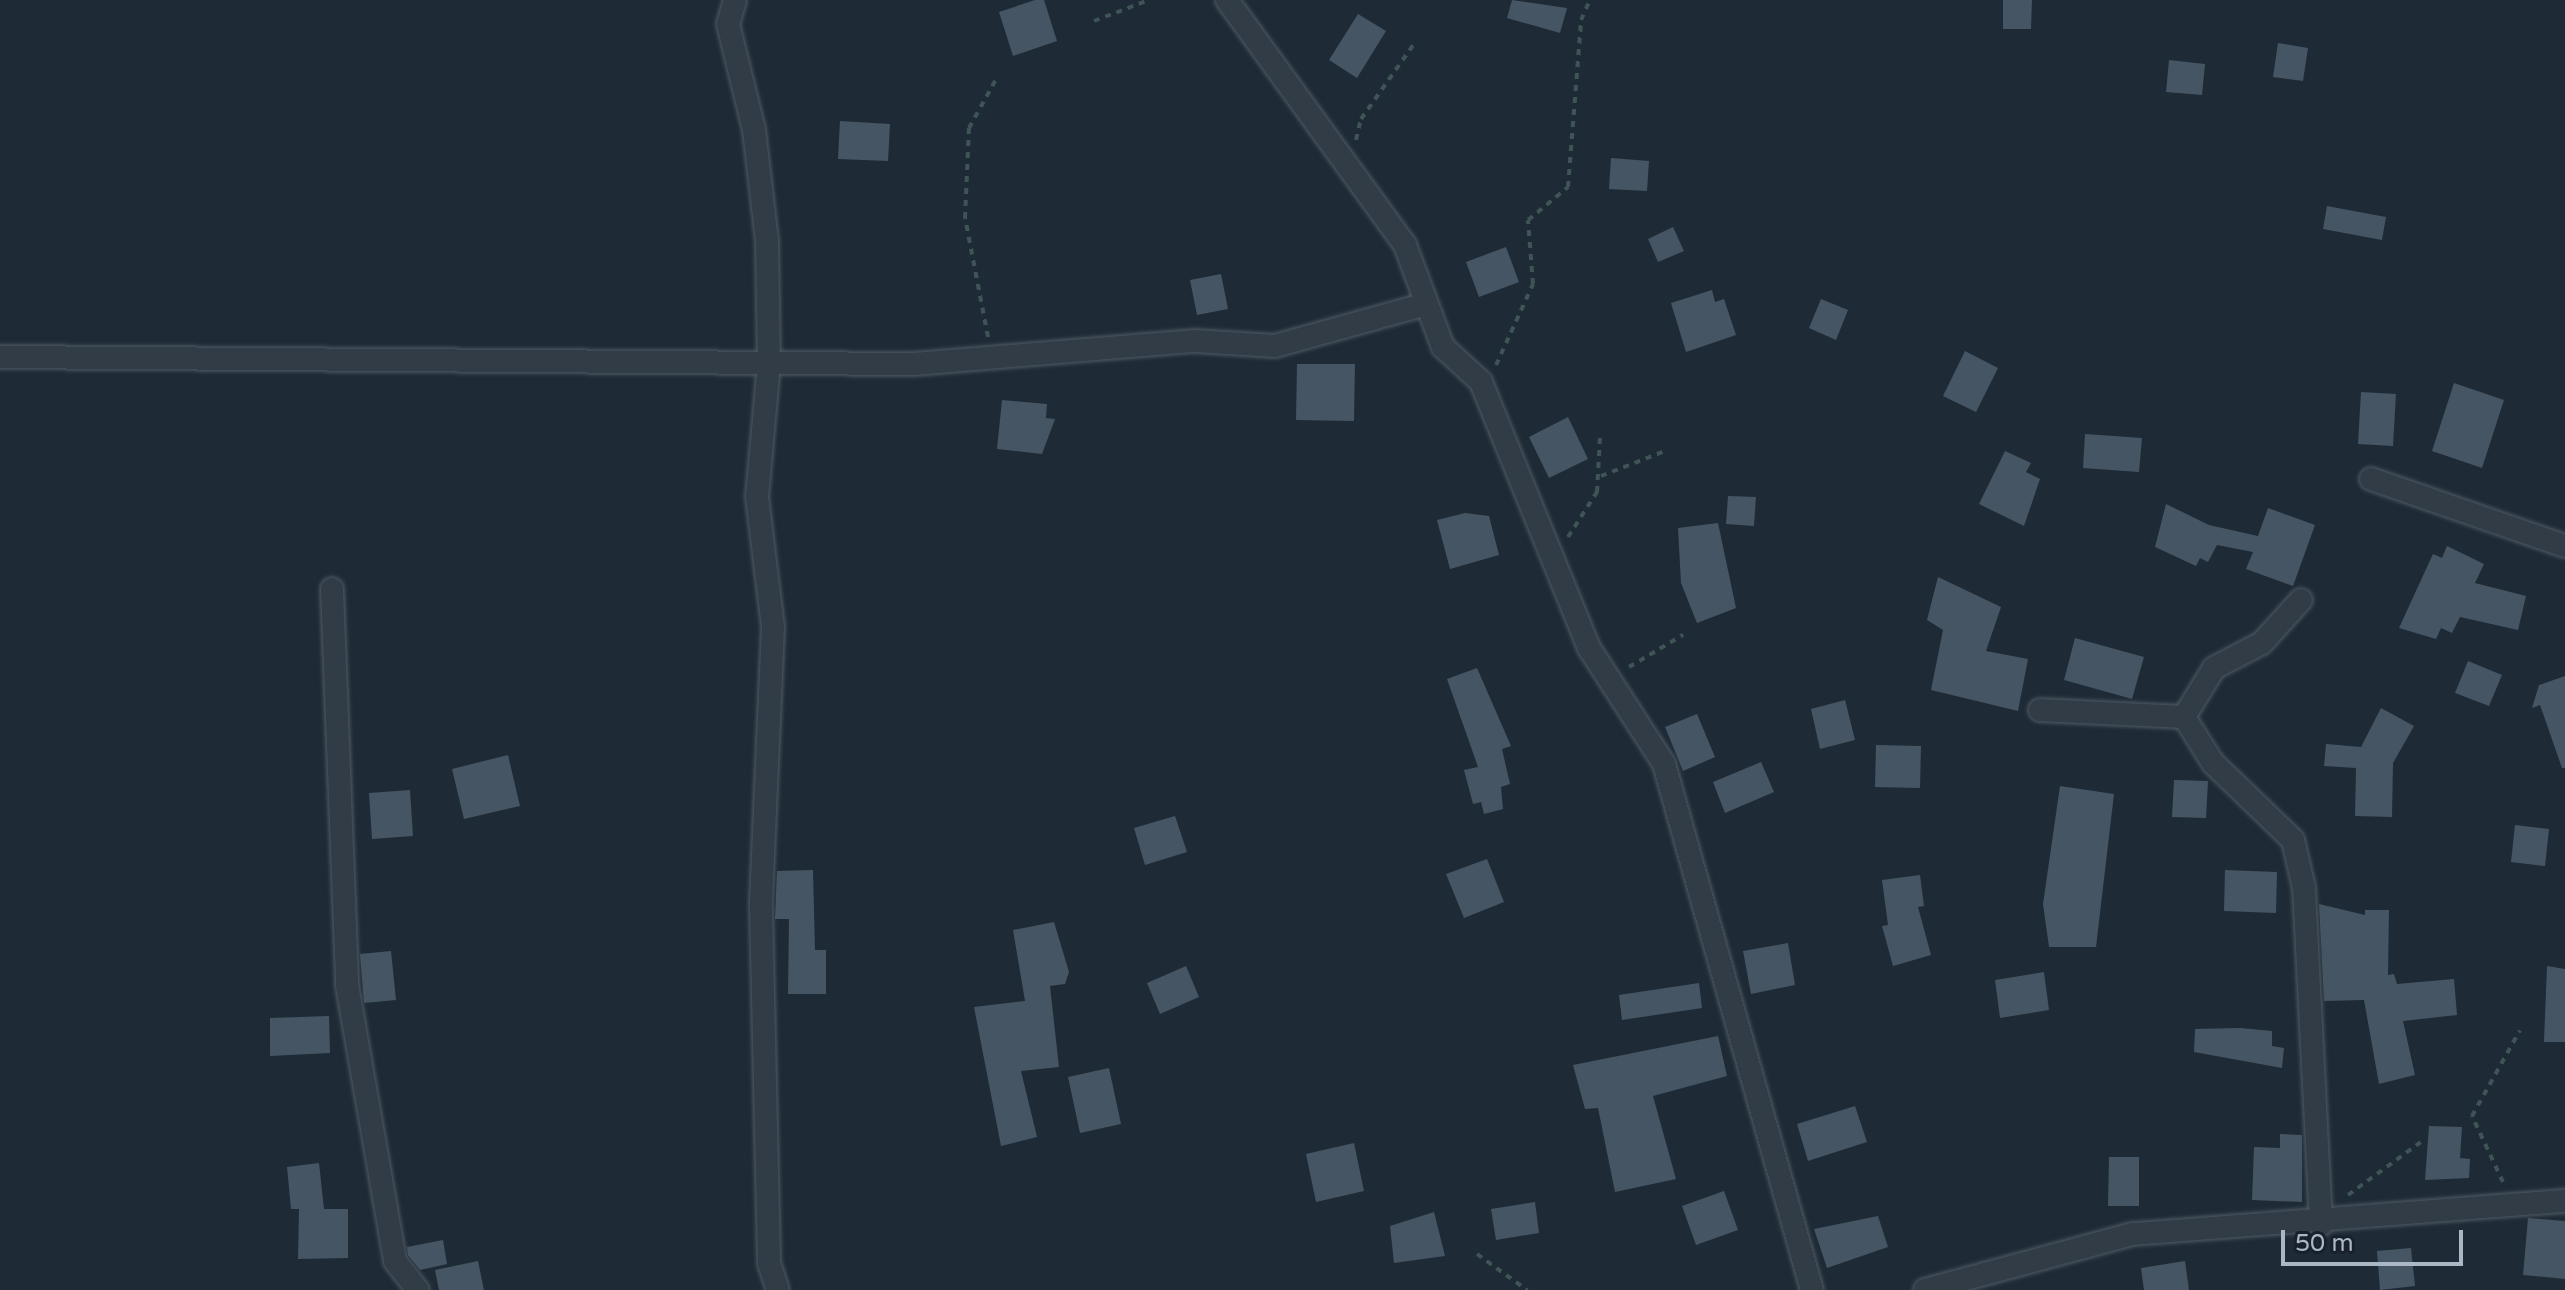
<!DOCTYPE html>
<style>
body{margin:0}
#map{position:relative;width:2565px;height:1290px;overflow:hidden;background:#1e2b36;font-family:"Varela Round",sans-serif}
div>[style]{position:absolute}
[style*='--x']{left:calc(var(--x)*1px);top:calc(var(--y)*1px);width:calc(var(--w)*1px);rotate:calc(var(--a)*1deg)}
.building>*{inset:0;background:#465563}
.path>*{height:4px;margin-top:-2px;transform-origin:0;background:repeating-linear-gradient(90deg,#3e5455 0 6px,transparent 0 12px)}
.roads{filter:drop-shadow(0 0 2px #4f5a65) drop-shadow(0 0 2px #4f5a65)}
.street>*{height:22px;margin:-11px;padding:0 11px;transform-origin:11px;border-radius:11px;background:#323c47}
span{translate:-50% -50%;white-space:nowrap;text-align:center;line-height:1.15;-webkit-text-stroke:6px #18212b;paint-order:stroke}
.scale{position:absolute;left:2281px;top:1230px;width:182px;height:36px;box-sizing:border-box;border:4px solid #abb7c4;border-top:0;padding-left:10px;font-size:24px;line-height:28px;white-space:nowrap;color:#abb7c4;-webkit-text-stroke:6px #18212b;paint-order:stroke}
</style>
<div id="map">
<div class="building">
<div style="clip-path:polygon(1035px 0,1044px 0,1057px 41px,1013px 56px,999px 12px)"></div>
<div style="clip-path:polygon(1512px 0,1567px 8px,1560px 33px,1507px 18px)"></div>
<div style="clip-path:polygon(2003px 0,2032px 0,2031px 29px,2003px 29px)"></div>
<div style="clip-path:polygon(1358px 14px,1386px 31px,1357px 78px,1329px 60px)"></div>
<div style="clip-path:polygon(2278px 43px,2308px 48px,2303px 81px,2273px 77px)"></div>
<div style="clip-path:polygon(2169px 60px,2205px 64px,2202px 95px,2166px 92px)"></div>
<div style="clip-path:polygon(840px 121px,890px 124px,888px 161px,838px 159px)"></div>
<div style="clip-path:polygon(1611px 158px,1649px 161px,1647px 191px,1609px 189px)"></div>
<div style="clip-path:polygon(2327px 206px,2386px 217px,2382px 240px,2323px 229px)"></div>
<div style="clip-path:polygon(1673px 227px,1684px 251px,1658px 262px,1648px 239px)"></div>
<div style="clip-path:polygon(1506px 247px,1519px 282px,1479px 297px,1466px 262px)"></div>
<div style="clip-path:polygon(1221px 274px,1228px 309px,1197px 315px,1190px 280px)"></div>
<div style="clip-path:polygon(1712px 290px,1715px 302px,1724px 299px,1736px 335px,1686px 352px,1671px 303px)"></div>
<div style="clip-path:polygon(1821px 299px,1848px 310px,1836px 340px,1809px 328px)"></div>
<div style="clip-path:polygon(1965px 351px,1998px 368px,1976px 412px,1943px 396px)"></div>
<div style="clip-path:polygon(1297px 364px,1355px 364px,1354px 421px,1296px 420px)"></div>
<div style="clip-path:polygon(2454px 383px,2504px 400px,2482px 468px,2432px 451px)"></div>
<div style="clip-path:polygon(2361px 392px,2396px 394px,2393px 446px,2358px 444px)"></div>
<div style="clip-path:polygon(1002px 400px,1047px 404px,1046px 418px,1055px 419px,1042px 454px,997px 449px)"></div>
<div style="clip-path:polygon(1568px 417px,1588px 459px,1549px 478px,1529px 437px)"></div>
<div style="clip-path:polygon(2085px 434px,2142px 438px,2139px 472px,2083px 468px)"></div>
<div style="clip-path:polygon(2005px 451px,2031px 463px,2026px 472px,2040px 479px,2024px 526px,1979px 504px)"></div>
<div style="clip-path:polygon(1728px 496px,1756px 497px,1754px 526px,1726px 524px)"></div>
<div style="clip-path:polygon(2166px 504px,2209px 525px,2258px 536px,2268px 508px,2315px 525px,2293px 586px,2246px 569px,2253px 552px,2217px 545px,2208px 562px,2200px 558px,2196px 566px,2155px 547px)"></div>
<div style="clip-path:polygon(1465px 513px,1489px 516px,1499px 555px,1450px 569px,1437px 520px)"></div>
<div style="clip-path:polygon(1718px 523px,1736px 608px,1697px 623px,1681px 583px,1678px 528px)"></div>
<div style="clip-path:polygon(2447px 546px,2484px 564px,2475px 583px,2526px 596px,2518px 630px,2460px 617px,2452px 633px,2441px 628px,2436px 639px,2399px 628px,2433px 554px,2442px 558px)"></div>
<div style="clip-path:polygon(1938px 577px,2001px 607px,1986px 651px,2028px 659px,2018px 711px,1931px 690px,1943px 630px,1927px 620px)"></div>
<div style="clip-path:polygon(2075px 638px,2144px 657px,2132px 699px,2064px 680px)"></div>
<div style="clip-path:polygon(2468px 661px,2502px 675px,2489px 706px,2455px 693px)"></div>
<div style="clip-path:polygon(1477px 668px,1511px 746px,1502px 749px,1510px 784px,1501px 787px,1503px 809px,1484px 814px,1481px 802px,1473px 804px,1464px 770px,1478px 767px,1447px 679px)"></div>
<div style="clip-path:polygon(2565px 676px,2565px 768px,2562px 768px,2540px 705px,2532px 708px,2539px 685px)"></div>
<div style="clip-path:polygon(1845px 700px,1855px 740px,1820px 749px,1811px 709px)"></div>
<div style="clip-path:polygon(2381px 708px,2414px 726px,2393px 763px,2392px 817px,2355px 816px,2356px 768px,2324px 766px,2326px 744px,2361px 747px)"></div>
<div style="clip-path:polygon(1697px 714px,1715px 757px,1683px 771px,1665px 727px)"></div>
<div style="clip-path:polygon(1876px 745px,1921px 746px,1920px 788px,1875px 787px)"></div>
<div style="clip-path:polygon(508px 755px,520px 806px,464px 819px,452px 769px)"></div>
<div style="clip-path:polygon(1761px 762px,1774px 792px,1725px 813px,1713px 782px)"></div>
<div style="clip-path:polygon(2174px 780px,2208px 781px,2206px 818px,2172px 817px)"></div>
<div style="clip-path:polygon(2060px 786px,2114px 794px,2096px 947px,2049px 947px,2043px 904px)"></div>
<div style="clip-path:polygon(410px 790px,413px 836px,372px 839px,369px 793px)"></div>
<div style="clip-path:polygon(1175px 816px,1187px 852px,1145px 865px,1134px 828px)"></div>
<div style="clip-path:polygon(2515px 825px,2549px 829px,2545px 866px,2511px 862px)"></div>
<div style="clip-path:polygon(1487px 859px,1504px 902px,1464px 918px,1446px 874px)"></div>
<div style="clip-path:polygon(813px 870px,815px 950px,826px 950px,826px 994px,788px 994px,789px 919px,775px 919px,777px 871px)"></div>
<div style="clip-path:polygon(2225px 870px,2277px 872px,2276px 913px,2224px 911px)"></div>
<div style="clip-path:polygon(1920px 875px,1924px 906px,1918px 907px,1931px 955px,1893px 966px,1882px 926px,1888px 925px,1882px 880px)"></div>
<div style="clip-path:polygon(2319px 904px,2365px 915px,2365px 910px,2389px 910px,2388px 975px,2394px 974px,2397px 984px,2454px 979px,2457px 1015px,2403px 1021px,2415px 1075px,2379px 1084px,2364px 1000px,2324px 1001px)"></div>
<div style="clip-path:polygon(1054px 922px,1069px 972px,1065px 984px,1050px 986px,1059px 1067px,1021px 1071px,1037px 1137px,1001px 1146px,974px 1007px,1025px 1001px,1013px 930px)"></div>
<div style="clip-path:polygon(1788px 943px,1795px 985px,1751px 994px,1743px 951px)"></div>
<div style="clip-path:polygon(391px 951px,396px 1000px,364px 1003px,360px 954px)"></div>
<div style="clip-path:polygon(1186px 966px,1199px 997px,1160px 1014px,1147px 983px)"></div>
<div style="clip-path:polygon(2547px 966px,2565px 969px,2565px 1042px,2544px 1042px)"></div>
<div style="clip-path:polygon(2044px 972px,2049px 1010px,2000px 1018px,1995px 980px)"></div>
<div style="clip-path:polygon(1699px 983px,1702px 1008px,1622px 1020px,1619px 995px)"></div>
<div style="clip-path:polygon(329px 1016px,330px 1053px,270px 1056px,270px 1018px)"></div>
<div style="clip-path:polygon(2240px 1028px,2272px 1031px,2272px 1046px,2284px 1048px,2282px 1068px,2194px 1052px,2195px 1029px)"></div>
<div style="clip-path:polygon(1718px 1036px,1727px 1076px,1653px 1096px,1676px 1179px,1615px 1192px,1598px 1108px,1585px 1109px,1573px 1065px)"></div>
<div style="clip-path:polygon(1109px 1068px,1121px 1124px,1080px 1133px,1068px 1077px)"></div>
<div style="clip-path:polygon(1855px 1106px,1867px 1142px,1808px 1161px,1797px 1124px)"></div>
<div style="clip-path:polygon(2429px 1126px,2462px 1127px,2460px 1158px,2470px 1159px,2469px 1178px,2425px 1180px)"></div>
<div style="clip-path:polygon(2280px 1134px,2302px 1135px,2302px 1202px,2252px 1200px,2254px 1147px,2280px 1148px)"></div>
<div style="clip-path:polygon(1354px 1143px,1364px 1191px,1316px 1202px,1306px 1154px)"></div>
<div style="clip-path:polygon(2109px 1157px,2139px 1157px,2139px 1206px,2108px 1206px)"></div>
<div style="clip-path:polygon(319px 1163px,324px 1209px,348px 1209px,348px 1258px,298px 1259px,299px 1209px,291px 1209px,287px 1167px)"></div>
<div style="clip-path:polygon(1724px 1191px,1738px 1230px,1696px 1245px,1682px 1206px)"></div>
<div style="clip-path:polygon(1535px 1202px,1539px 1233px,1496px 1240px,1491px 1209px)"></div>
<div style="clip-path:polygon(1434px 1212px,1445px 1256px,1394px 1263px,1390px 1226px)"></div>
<div style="clip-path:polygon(1878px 1216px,1888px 1247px,1827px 1268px,1814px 1229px)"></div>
<div style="clip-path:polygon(2528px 1218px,2565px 1221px,2565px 1279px,2523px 1275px)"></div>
<div style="clip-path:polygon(443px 1240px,447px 1264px,420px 1270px,408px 1255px,407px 1247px)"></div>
<div style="clip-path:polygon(2411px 1248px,2415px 1286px,2380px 1290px,2377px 1251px)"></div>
<div style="clip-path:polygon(478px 1261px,484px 1290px,439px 1290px,435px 1270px)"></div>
<div style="clip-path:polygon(2185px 1261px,2189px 1290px,2144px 1290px,2141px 1268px)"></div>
</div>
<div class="path">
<div style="--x:1094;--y:21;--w:59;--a:-20.9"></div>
<div style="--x:1356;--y:140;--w:22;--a:-77"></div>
<div style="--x:1361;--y:119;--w:95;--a:-54.8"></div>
<div style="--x:988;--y:337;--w:121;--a:-100.9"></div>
<div style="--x:965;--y:218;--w:90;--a:-87.5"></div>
<div style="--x:969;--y:128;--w:54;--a:-61"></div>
<div style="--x:1496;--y:365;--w:89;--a:-65.4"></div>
<div style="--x:1533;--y:284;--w:64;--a:-94.5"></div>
<div style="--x:1528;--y:220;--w:52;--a:-39.5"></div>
<div style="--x:1568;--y:187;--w:168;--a:-85.5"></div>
<div style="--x:1581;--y:20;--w:22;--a:-66"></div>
<div style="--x:1601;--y:476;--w:69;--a:-21.3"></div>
<div style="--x:1568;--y:537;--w:54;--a:-57.2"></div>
<div style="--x:1597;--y:492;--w:55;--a:-86.9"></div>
<div style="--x:1629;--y:667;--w:63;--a:-30.7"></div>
<div style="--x:2503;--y:1182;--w:73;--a:-115.2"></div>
<div style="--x:2472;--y:1116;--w:98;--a:-60.8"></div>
<div style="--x:2348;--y:1195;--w:90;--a:-36"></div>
<div style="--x:1477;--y:1254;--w:62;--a:35.8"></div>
</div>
<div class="roads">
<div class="street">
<div style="--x:735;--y:0;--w:25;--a:106"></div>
<div style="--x:728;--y:24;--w:109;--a:76.2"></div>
<div style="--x:754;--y:130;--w:111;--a:83.3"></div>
<div style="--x:767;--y:240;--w:123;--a:89.1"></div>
<div style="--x:769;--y:363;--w:135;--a:95.1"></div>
<div style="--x:757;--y:497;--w:131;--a:83"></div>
<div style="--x:773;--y:627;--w:280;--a:92.5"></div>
<div style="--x:761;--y:907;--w:356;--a:88.7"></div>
<div style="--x:769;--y:1263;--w:28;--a:72"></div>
<div style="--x:1227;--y:0;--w:303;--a:54"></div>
<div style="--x:1405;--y:245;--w:109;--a:69.6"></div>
<div style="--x:1443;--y:347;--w:52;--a:42.6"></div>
<div style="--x:1481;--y:382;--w:287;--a:67.9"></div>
<div style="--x:1589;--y:648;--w:138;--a:57.1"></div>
<div style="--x:1664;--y:764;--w:546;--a:74.29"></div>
<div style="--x:0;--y:357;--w:914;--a:0.44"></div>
<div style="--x:914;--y:364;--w:282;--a:-4.7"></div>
<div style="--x:1195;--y:341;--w:80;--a:3.6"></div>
<div style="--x:1275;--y:346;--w:154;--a:-15.5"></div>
<div style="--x:2371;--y:479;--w:205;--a:19.1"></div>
<div style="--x:332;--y:589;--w:396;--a:87.8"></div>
<div style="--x:347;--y:985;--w:280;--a:80.1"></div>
<div style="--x:395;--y:1261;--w:37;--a:52"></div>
<div style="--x:2040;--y:710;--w:144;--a:2.8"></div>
<div style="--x:2184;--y:717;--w:57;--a:-58.5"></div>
<div style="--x:2214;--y:668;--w:54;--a:-27.5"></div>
<div style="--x:2262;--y:643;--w:58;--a:-47.8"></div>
<div style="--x:2184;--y:717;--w:54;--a:57.8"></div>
<div style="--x:2213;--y:763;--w:111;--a:43.9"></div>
<div style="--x:2293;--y:840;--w:49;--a:77.1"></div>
<div style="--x:2304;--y:888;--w:337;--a:87.1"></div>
<div style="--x:1925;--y:1290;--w:215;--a:-15.1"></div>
<div style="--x:2133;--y:1234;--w:433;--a:-4.4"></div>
</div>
</div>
<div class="scale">50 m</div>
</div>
